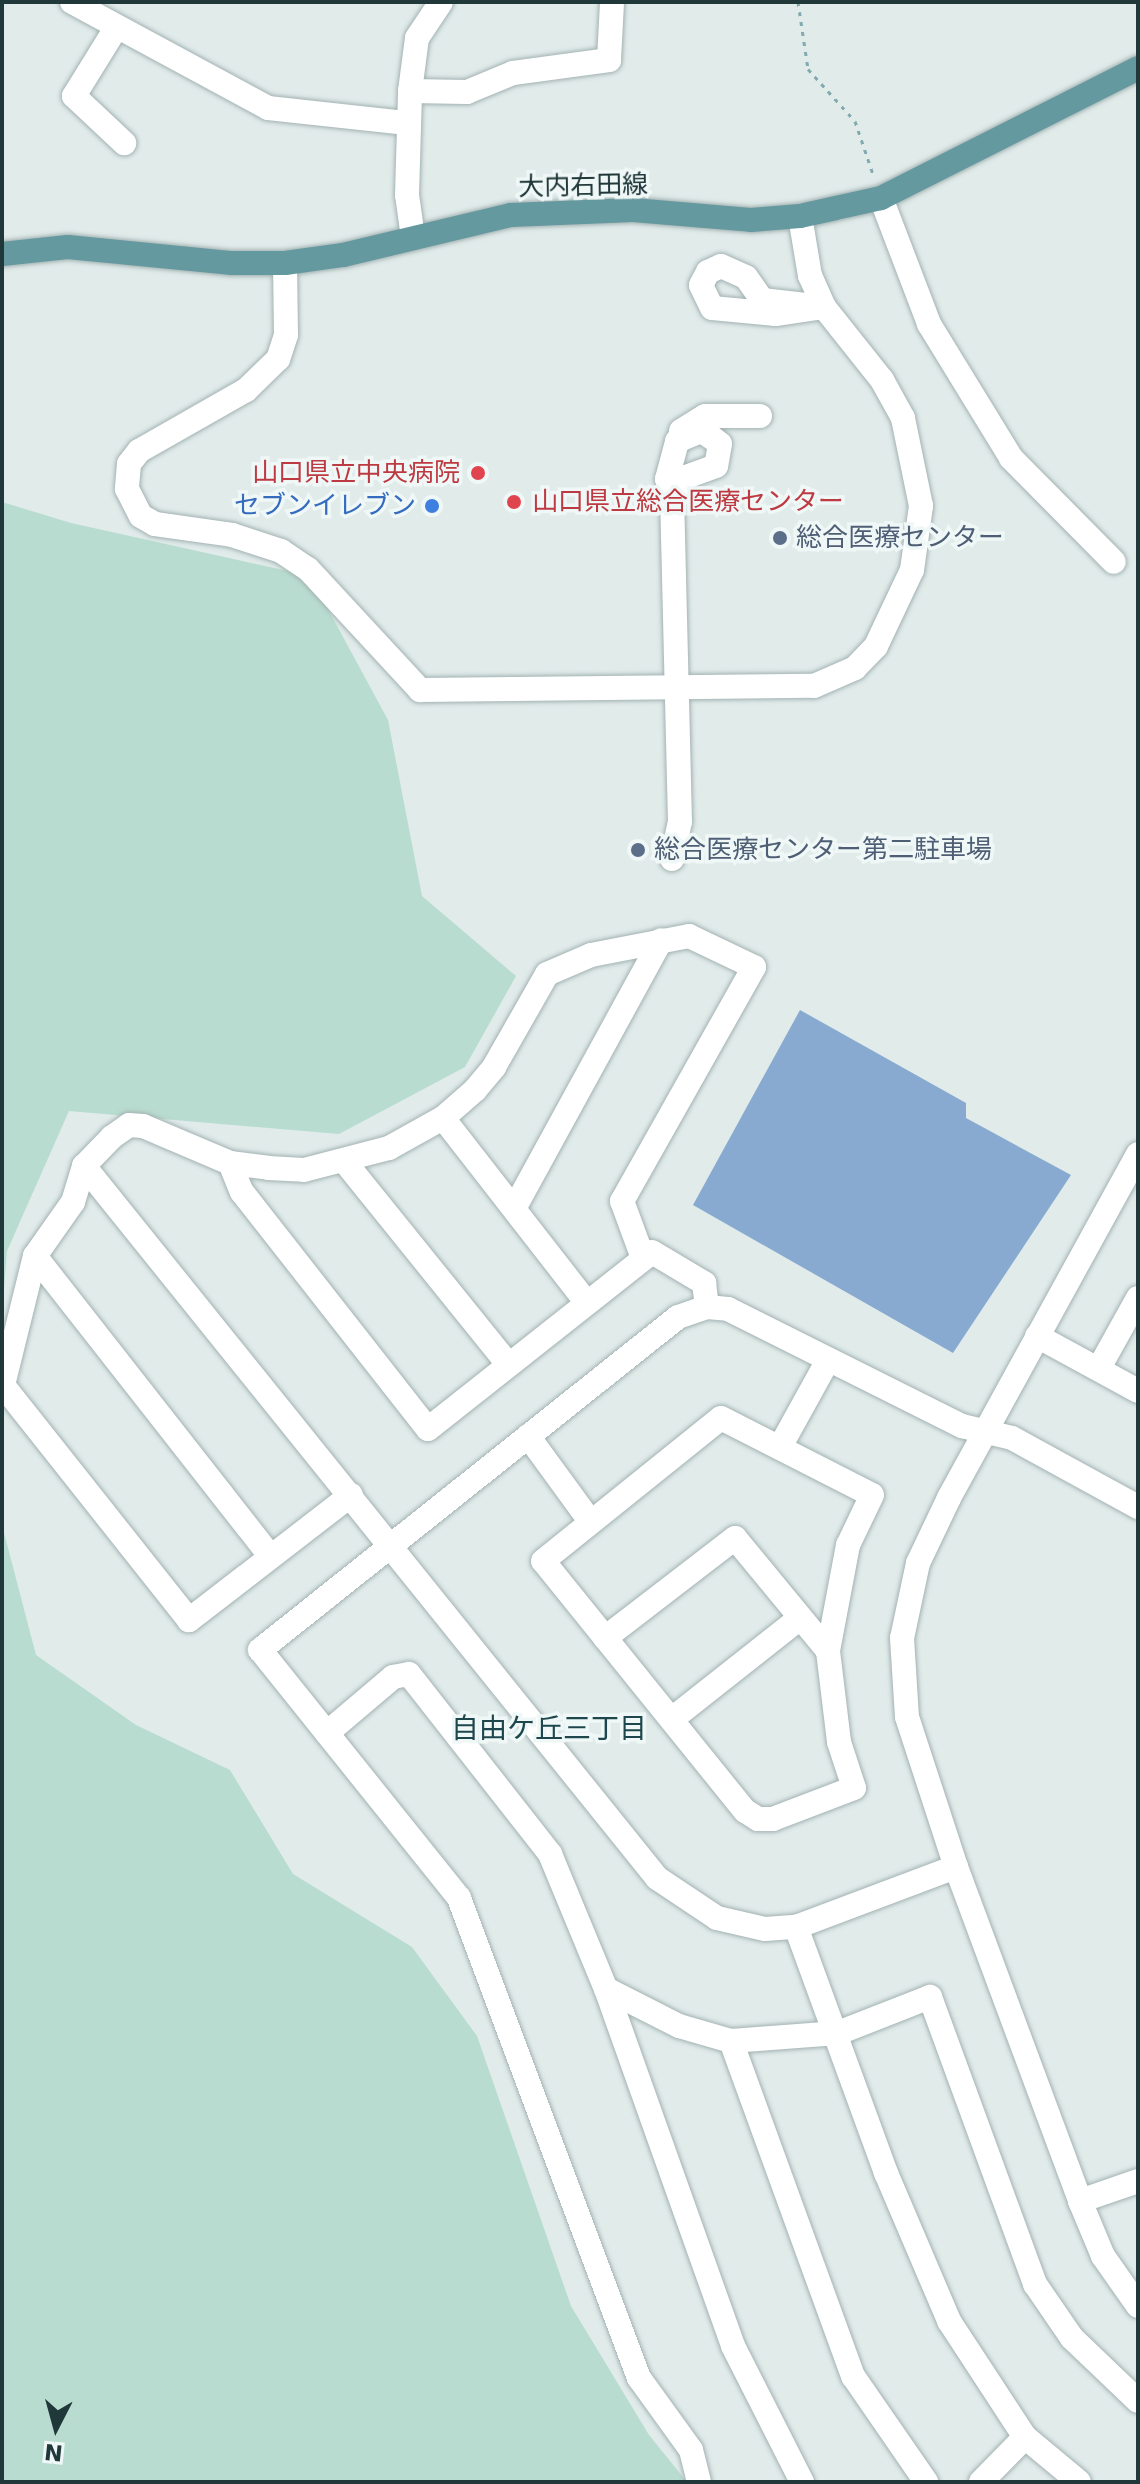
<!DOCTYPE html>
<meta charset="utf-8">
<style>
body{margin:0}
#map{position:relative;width:1140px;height:2484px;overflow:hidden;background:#e0ebea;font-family:"DejaVu Sans","Noto Sans JP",sans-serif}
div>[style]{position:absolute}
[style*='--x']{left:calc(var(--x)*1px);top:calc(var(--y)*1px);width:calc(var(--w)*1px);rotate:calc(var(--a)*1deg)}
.green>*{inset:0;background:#b9dcd0}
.water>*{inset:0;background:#88aad0}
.path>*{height:3px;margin-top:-1.5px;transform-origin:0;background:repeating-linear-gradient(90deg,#81abae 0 4px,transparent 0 10px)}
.roads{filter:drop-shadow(0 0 2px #a3b2b2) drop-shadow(0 0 2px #a3b2b2)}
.minor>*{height:24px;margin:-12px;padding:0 12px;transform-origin:12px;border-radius:12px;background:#fff}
.major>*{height:24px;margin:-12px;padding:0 12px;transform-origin:12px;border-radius:12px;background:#6599a0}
.dots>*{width:22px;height:22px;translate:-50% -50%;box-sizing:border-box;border:4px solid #f0f8f7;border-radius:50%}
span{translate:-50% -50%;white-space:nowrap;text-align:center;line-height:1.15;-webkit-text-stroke:7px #f0f8f7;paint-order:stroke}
.street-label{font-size:26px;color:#21383b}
.health-label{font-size:26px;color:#be3a42}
.right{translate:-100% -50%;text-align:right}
.left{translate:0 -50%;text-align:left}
.shop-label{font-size:26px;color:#366cbe}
.service-label{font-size:26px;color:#4e5e75}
.neighbourhood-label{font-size:28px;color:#1d464d}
.frame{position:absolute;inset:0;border:4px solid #21383b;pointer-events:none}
.north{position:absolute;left:16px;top:2388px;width:80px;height:80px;-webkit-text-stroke:6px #f0f8f7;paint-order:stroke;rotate:186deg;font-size:22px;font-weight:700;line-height:32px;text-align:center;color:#21383b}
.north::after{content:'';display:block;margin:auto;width:28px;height:36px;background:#21383b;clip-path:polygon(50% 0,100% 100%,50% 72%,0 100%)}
</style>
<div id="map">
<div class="green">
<div style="clip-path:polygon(2px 502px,71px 523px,310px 576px,388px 720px,422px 896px,516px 976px,465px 1067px,339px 1134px,69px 1111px,7px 1251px,2px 1313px)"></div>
<div style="clip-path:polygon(2px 1525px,36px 1655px,136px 1725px,230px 1770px,293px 1874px,412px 1947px,477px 2036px,571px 2306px,649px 2435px,687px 2482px,2px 2482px)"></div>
</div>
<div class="water">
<div style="clip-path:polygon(800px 1010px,966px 1103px,966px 1118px,1071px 1175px,953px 1353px,693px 1205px)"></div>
</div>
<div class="path">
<div style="--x:798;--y:2;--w:68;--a:81.5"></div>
<div style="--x:808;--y:69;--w:70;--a:47.9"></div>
<div style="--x:855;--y:121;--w:59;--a:71.3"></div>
</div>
<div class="roads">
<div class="minor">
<div style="--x:72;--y:2;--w:223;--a:28.4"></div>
<div style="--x:268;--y:108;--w:140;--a:6.2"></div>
<div style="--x:116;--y:28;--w:80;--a:121.7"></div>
<div style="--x:74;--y:96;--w:69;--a:43.2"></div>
<div style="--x:410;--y:91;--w:57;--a:1"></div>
<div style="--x:467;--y:92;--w:50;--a:-22.4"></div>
<div style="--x:513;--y:73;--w:97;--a:-7.7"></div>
<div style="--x:609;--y:60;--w:58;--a:-87"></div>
<div style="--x:881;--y:198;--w:135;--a:69.1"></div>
<div style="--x:929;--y:324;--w:157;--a:58.5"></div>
<div style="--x:1011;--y:458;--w:146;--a:45.3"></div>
<div style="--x:413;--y:237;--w:42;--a:-98.1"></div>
<div style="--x:407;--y:195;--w:104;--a:-88.3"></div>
<div style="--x:410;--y:91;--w:53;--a:-82.5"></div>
<div style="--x:417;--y:38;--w:43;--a:-56.3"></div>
<div style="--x:285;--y:263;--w:72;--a:89.2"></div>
<div style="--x:286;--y:335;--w:25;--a:108"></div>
<div style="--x:278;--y:359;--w:45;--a:135.9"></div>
<div style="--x:246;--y:390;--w:123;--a:150.3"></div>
<div style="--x:139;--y:451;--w:16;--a:128"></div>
<div style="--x:129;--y:464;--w:25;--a:95"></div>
<div style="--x:127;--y:489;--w:30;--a:63"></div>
<div style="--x:141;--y:516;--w:16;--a:30"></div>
<div style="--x:155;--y:524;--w:78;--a:8.1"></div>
<div style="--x:232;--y:535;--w:52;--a:18.1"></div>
<div style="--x:281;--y:551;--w:32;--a:34"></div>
<div style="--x:308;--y:569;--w:165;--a:47.2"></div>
<div style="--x:420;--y:690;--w:394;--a:-0.6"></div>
<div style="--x:814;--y:686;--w:45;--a:-23.7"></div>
<div style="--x:855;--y:668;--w:30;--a:-46"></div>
<div style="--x:876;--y:646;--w:84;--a:-64.7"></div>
<div style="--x:912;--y:570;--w:65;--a:-82"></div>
<div style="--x:921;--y:506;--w:90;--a:-101.6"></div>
<div style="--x:903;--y:418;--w:43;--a:-118.9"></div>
<div style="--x:882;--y:380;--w:93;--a:-128.5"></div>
<div style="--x:824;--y:307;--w:34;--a:-114"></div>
<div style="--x:810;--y:276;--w:61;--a:-99.5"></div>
<div style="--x:721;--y:266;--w:27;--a:24"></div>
<div style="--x:746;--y:277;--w:28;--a:55"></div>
<div style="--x:762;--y:300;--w:62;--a:6.4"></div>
<div style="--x:824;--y:307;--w:49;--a:171.7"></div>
<div style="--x:776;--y:314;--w:64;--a:-174.6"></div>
<div style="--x:712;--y:308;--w:25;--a:-116"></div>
<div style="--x:701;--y:285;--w:15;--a:-62"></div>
<div style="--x:708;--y:272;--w:14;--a:-25"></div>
<div style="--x:681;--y:431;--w:28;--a:-32"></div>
<div style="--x:705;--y:416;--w:55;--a:0"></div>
<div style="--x:672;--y:859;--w:38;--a:-78"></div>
<div style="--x:680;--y:822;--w:327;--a:-91.4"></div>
<div style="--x:672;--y:495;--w:17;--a:-107"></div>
<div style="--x:667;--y:479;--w:39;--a:-75"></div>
<div style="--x:677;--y:441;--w:26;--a:-23"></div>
<div style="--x:701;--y:431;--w:12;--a:31"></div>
<div style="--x:711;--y:437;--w:11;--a:38"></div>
<div style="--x:720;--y:444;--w:22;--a:100"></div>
<div style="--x:716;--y:466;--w:32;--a:160"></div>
<div style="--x:686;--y:477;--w:23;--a:128"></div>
<div style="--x:443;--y:1118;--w:234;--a:52.1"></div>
<div style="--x:1138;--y:1154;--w:393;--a:118.8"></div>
<div style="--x:949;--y:1498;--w:72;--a:115.5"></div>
<div style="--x:918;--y:1563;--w:77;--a:102"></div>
<div style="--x:902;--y:1638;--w:79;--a:86.4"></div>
<div style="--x:907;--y:1717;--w:158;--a:71.9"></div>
<div style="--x:956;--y:1867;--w:356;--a:69.6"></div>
<div style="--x:1080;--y:2201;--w:60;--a:67.3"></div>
<div style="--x:1103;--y:2256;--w:61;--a:55"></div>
<div style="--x:345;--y:1162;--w:260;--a:51.1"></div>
<div style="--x:230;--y:1163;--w:31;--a:68"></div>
<div style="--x:242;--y:1192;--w:301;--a:51.9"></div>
<div style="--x:428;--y:1429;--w:285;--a:-38.3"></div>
<div style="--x:652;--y:1252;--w:61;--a:30.8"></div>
<div style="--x:704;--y:1283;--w:24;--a:83"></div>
<div style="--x:84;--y:1166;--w:914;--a:51.17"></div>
<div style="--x:657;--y:1878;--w:72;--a:33.7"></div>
<div style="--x:717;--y:1918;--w:49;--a:12.9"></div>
<div style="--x:765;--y:1929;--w:31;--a:-4"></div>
<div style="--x:796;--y:1927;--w:171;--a:-20.6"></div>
<div style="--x:515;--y:1207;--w:304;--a:-61.3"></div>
<div style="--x:35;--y:1256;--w:381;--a:51.9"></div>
<div style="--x:1037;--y:1336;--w:115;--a:28.6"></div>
<div style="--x:1099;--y:1368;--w:80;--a:-60.9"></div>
<div style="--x:721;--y:1418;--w:169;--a:27"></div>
<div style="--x:872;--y:1495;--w:55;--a:115.6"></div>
<div style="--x:848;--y:1545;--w:108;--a:100.7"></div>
<div style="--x:828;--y:1651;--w:92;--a:83.1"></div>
<div style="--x:839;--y:1742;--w:48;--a:71.9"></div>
<div style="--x:854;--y:1788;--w:87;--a:159.1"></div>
<div style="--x:773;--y:1819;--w:15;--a:180"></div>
<div style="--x:758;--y:1819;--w:15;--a:-148"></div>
<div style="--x:745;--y:1811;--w:321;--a:-128.9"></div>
<div style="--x:543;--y:1561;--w:228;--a:-38.8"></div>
<div style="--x:528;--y:1436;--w:105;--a:53.9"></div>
<div style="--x:780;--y:1447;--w:97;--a:-61.1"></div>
<div style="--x:351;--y:1495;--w:205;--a:142.3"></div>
<div style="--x:189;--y:1620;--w:300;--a:-128.4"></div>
<div style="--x:3;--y:1385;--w:133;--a:-76.1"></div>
<div style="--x:35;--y:1256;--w:66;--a:-54.9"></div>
<div style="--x:73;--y:1202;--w:38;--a:-73"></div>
<div style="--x:84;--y:1166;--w:40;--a:-46"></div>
<div style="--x:112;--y:1137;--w:21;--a:-35"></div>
<div style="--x:129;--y:1125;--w:14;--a:4"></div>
<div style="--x:143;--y:1126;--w:95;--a:23"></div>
<div style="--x:230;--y:1163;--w:38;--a:7"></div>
<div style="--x:268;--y:1168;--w:36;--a:3"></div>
<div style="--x:304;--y:1170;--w:88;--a:-14.5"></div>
<div style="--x:389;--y:1148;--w:62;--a:-29.1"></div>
<div style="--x:443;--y:1118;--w:43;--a:-41.2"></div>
<div style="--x:475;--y:1090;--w:30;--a:-50"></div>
<div style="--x:494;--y:1067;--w:107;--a:-60.3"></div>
<div style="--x:547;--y:974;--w:48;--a:-23.4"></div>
<div style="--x:591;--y:955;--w:100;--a:-11"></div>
<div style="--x:689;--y:936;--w:72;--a:25.5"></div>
<div style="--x:754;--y:967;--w:269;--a:119.4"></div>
<div style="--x:622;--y:1201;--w:61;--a:69.8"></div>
<div style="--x:605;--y:1638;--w:164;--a:-37.6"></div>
<div style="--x:735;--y:1538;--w:146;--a:50.5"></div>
<div style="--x:672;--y:1719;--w:163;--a:-38.3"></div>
<div style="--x:327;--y:1733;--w:87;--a:-40.3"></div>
<div style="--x:393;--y:1677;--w:16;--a:-11"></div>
<div style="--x:409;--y:1674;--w:229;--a:51.9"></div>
<div style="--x:550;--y:1854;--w:146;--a:67.5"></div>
<div style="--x:606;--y:1989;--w:379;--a:70.4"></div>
<div style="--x:733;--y:2346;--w:153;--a:63.1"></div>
<div style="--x:796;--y:1927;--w:262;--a:69.9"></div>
<div style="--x:886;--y:2173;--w:161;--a:66.9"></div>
<div style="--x:949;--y:2321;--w:139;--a:56.8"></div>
<div style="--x:1025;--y:2437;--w:70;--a:39.8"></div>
<div style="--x:606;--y:1989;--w:82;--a:26.9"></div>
<div style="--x:679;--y:2026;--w:54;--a:16.1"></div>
<div style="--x:731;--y:2041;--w:107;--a:-4.3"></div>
<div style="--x:838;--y:2033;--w:99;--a:-21.4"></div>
<div style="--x:930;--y:1997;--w:306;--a:69.9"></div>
<div style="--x:1035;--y:2284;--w:65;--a:55.6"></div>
<div style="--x:1072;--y:2338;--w:91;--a:43.7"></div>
<div style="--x:731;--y:2041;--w:357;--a:70"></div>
<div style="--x:853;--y:2376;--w:129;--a:55.4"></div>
<div style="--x:1080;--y:2201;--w:61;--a:-19"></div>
<div style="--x:699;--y:2482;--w:33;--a:-104"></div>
<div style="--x:691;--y:2450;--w:89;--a:-125.8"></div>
<div style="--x:639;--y:2378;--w:513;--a:-110.56"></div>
<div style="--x:459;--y:1898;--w:318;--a:-128.7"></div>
<div style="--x:260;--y:1650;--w:534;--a:-38.54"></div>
<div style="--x:678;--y:1317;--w:31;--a:-19"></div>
<div style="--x:707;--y:1307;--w:21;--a:5"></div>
<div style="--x:728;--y:1309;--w:262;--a:26.6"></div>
<div style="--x:962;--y:1426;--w:51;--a:13.5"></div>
<div style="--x:1012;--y:1438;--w:144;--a:28.7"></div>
<div style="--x:981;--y:2482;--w:63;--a:-45.6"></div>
</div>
<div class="major">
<div style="--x:2;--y:254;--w:66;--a:-6.1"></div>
<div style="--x:68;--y:247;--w:165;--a:5.6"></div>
<div style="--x:232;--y:263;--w:53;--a:0"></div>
<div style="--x:285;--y:263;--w:59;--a:-7.9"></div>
<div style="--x:343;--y:255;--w:173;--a:-13.4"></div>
<div style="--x:511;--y:215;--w:122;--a:-2.3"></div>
<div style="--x:633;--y:210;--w:118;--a:4.8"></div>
<div style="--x:751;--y:220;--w:49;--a:-4.7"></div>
<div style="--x:800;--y:216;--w:83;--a:-12.5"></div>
<div style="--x:881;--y:198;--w:288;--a:-26.8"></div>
</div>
</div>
<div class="dots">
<div style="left:478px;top:473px;background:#e0444e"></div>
<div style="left:514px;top:502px;background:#e0444e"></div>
<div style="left:432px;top:506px;background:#3f7fe0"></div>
<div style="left:780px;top:538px;background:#5c6f8a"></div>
<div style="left:638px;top:850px;background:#5c6f8a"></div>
</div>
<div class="street-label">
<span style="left:583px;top:186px;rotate:-1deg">大内右田線</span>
</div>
<div class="health-label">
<span class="right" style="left:460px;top:473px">山口県立中央病院</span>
<span class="left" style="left:532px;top:502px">山口県立総合医療センター</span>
</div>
<div class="shop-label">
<span class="right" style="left:416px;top:506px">セブンイレブン</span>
</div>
<div class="service-label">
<span class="left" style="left:796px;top:538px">総合医療センター</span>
<span class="left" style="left:654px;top:850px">総合医療センター第二駐車場</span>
</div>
<div class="neighbourhood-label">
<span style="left:549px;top:1729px">自由ケ丘三丁目</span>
</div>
<div class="frame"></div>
<div class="north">N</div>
</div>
